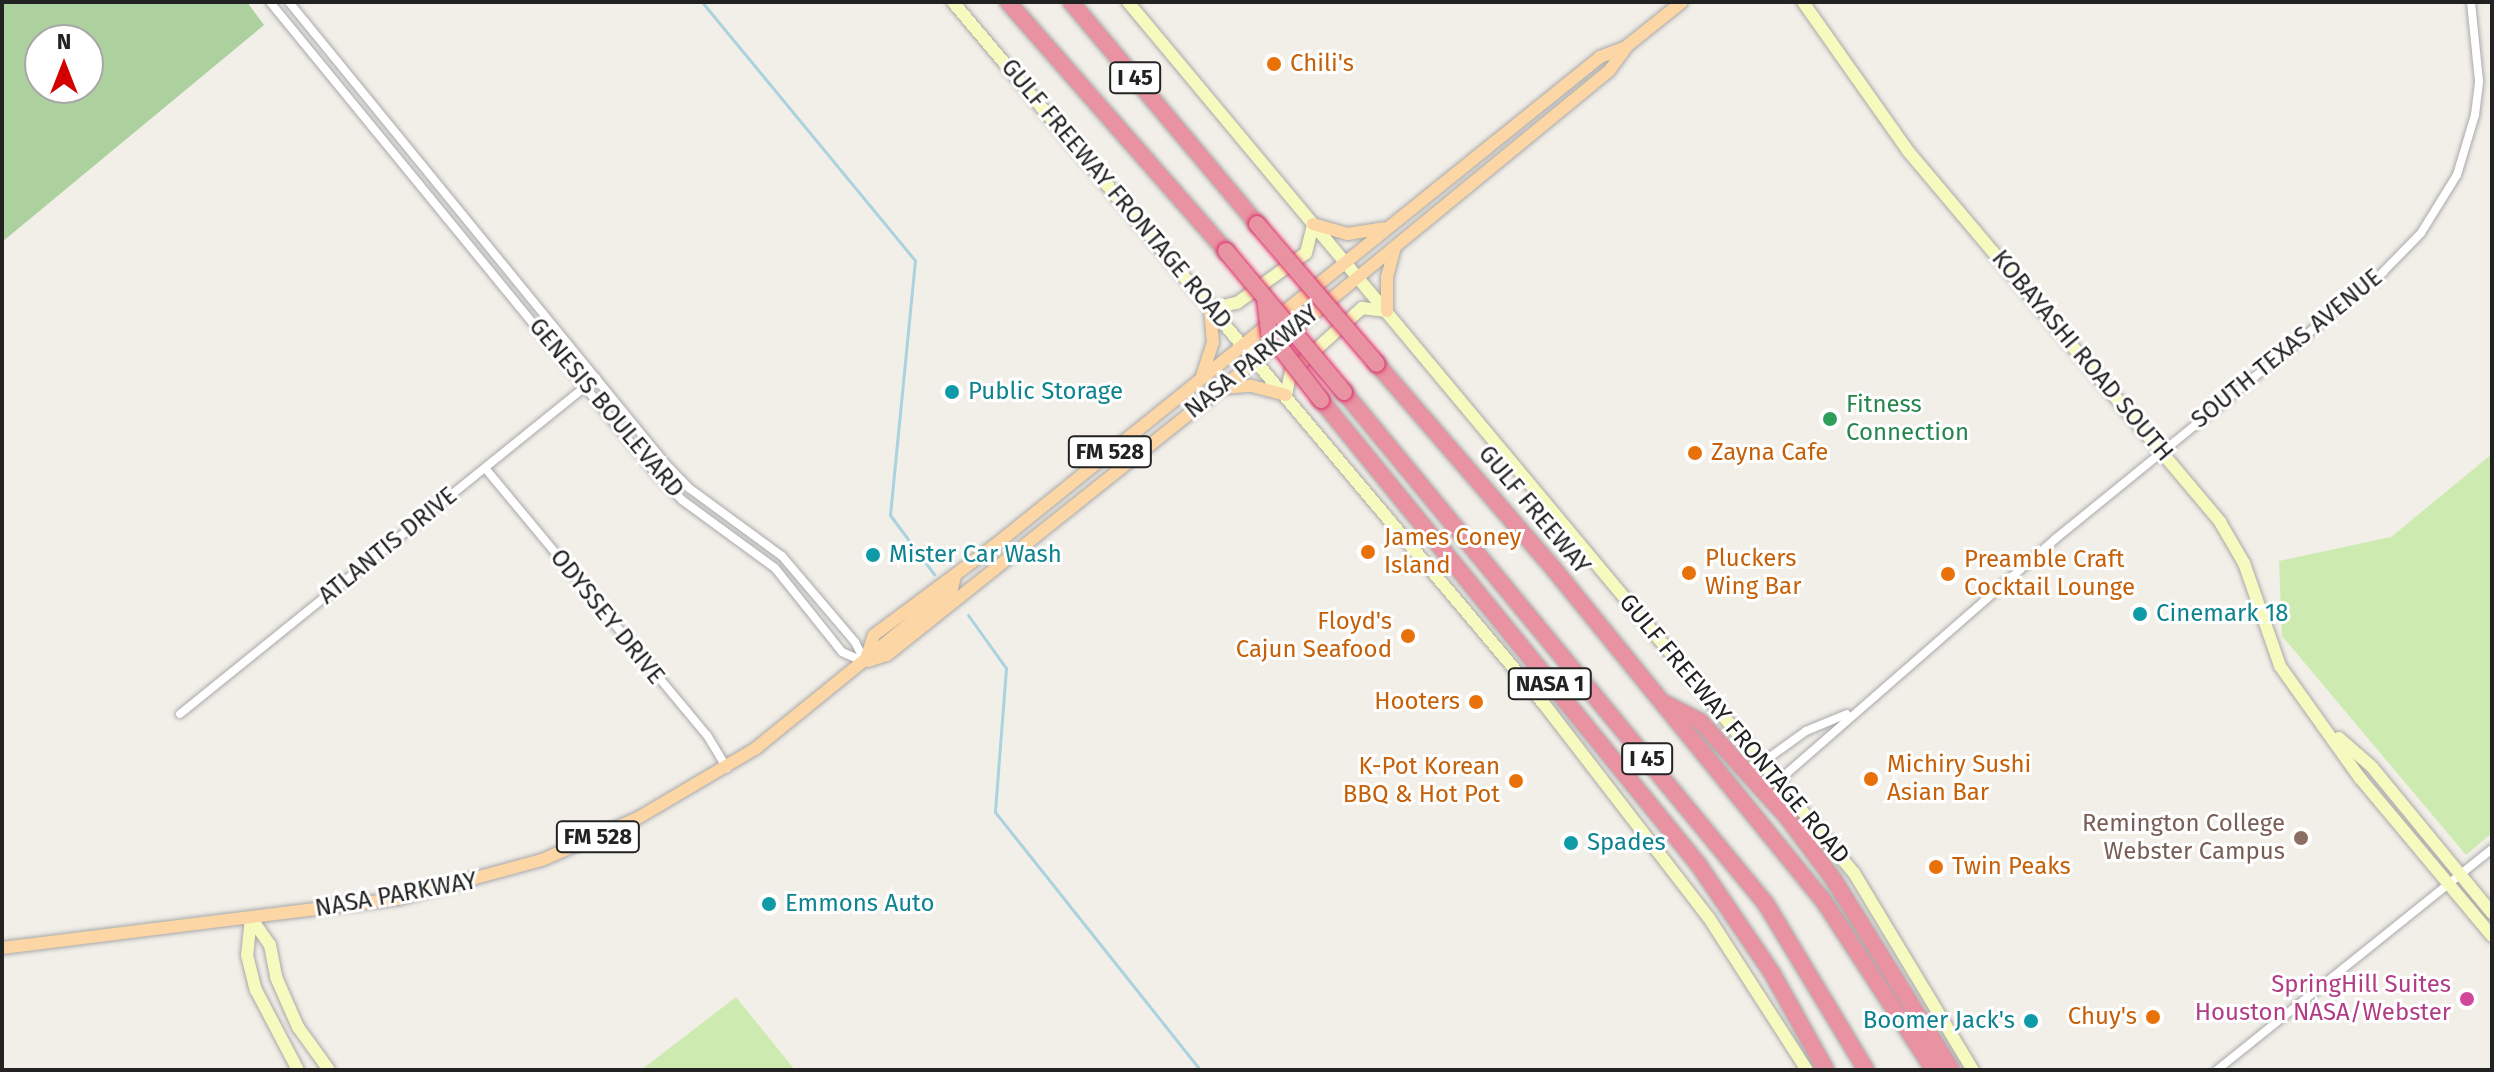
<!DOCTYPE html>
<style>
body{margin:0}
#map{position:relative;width:2494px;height:1072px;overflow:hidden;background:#f2efe9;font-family:"Fira Sans",sans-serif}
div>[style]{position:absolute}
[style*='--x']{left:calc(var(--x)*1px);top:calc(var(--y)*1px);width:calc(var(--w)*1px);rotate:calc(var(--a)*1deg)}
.grass>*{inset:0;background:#cdebb0}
.forest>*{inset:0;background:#add19e}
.stream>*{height:3px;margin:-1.5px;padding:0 1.5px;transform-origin:1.5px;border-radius:1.5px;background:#aad3df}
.roads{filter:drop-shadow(0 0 2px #a9a9a9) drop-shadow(0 0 2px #a9a9a9)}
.street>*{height:8px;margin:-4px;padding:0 4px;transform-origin:4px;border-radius:4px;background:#fff}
.secondary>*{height:12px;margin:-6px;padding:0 6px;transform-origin:6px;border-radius:6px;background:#f7fabf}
.primary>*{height:12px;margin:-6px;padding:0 6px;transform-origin:6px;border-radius:6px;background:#fcd6a4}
.highway>*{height:16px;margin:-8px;padding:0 8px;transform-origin:8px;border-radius:8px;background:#e892a2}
.bridges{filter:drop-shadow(0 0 2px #dc2a67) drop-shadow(0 0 2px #dc2a67)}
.highway-bridge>*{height:16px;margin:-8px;padding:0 8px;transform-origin:8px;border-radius:8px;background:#e892a2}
.dots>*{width:22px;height:22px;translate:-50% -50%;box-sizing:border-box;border:4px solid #fff;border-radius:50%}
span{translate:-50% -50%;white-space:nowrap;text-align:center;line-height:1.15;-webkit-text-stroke:6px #fff;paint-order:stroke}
.shield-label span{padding:2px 6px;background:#fff;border:2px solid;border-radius:6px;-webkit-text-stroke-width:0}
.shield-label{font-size:22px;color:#222;font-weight:700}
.food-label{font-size:24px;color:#c56008}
.left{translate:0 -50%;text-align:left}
.right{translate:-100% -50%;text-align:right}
.street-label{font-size:24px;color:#222}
.culture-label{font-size:24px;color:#0d838f}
.leisure-label{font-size:24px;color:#27864d}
.education-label{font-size:24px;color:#785e54}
.hotel-label{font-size:24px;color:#b23c85}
.frame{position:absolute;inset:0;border:4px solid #222;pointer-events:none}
.north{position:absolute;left:24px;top:24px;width:80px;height:80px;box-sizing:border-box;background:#fff;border:2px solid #a7a7a7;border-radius:50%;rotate:0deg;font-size:22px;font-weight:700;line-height:32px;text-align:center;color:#222}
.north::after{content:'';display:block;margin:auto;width:28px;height:36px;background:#d40000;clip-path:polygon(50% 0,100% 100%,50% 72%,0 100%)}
</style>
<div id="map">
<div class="grass">
<div style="clip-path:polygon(2492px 454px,2492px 833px,2466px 855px,2282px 636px,2279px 561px,2391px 537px)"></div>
<div style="clip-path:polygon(736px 997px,795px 1070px,641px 1070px)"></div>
</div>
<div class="forest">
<div style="clip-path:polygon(evenodd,2px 2px,247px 2px,264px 25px,2px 242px,2px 2px,40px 40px,88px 40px,88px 88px,40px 88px,40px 40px)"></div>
</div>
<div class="stream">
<div style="--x:702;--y:2;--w:335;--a:50.5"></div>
<div style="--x:915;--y:260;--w:256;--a:95.6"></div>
<div style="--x:890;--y:515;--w:74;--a:53.3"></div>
<div style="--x:968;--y:615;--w:65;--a:54.4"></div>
<div style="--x:1006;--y:668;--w:144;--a:94.4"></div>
<div style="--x:995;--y:812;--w:330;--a:51.5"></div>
</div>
<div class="roads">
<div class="street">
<div style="--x:270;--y:2;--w:611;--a:50.71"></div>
<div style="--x:657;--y:475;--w:35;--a:45"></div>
<div style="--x:682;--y:500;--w:115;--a:36.2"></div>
<div style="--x:775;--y:568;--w:107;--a:51.4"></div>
<div style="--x:842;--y:652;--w:24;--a:24"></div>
<div style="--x:289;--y:2;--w:595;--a:50.8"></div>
<div style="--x:665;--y:463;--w:35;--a:46"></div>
<div style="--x:689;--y:488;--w:115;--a:36.2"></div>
<div style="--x:782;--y:556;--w:113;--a:49.7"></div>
<div style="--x:855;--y:642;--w:22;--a:63"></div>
<div style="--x:485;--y:468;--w:347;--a:50.3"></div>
<div style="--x:707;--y:735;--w:39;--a:59"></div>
<div style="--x:180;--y:714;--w:535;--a:-38.93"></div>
<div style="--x:1763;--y:762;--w:53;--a:-35.8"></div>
<div style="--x:1806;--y:731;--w:44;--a:-22.5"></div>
<div style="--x:1778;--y:781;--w:368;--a:-41.1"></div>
<div style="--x:2055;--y:539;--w:423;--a:-39.1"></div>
<div style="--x:2383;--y:272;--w:54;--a:-45.7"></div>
<div style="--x:2421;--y:233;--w:68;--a:-58.2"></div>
<div style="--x:2457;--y:175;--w:63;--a:-73.3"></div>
<div style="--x:2475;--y:115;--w:34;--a:-83"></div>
<div style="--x:2479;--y:81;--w:79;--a:-95.8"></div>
<div style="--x:2217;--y:1070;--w:353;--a:-38.8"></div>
</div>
<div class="secondary">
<div style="--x:953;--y:2;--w:918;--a:49.91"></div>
<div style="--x:1544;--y:704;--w:270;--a:52.4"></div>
<div style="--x:1709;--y:918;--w:181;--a:57.2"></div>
<div style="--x:1128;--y:2;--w:1134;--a:50.19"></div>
<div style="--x:1854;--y:873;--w:230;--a:58.9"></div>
<div style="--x:1803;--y:2;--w:182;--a:54.8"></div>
<div style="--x:1908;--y:151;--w:485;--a:49.9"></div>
<div style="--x:2220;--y:522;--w:48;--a:59.7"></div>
<div style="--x:2244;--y:563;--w:109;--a:70.7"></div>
<div style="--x:2280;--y:666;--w:138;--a:54.5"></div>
<div style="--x:2360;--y:778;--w:206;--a:50.1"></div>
<div style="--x:1210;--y:309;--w:28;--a:-13"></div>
<div style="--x:1237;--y:303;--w:85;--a:-35.9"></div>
<div style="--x:1306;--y:253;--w:30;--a:-76"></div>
<div style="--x:1286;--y:395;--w:24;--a:-78"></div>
<div style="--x:1291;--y:372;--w:96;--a:-42"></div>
<div style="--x:1362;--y:308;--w:25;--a:7"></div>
<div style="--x:2339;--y:738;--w:44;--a:41.3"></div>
<div style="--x:2372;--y:767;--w:189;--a:50.6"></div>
<div style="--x:251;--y:918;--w:33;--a:55"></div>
<div style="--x:270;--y:945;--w:33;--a:79"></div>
<div style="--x:276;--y:977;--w:55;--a:66.3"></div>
<div style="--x:298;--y:1027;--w:53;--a:54.2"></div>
<div style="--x:251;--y:918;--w:37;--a:96"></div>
<div style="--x:247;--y:955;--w:36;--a:76"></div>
<div style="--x:256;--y:990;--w:90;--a:62.3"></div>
</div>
<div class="primary">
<div style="--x:1313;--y:224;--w:35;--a:16"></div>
<div style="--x:1347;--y:234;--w:36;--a:-9"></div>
<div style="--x:1387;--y:311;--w:34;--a:-90"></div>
<div style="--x:1387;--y:277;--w:30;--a:-75"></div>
<div style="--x:1202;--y:376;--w:35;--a:-72"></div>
<div style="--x:1213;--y:343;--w:34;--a:-95"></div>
<div style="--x:1220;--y:388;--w:32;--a:-4"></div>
<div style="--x:1252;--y:386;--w:35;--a:15"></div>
<div style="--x:866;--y:659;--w:25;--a:-72"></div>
<div style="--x:874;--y:635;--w:149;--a:-36.6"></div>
<div style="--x:994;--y:546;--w:779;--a:-38.9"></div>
<div style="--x:1600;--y:57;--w:28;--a:-21"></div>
<div style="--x:868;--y:661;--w:20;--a:-18"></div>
<div style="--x:887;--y:655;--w:473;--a:-38.6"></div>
<div style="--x:1257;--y:360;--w:455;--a:-39.4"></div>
<div style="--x:1609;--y:71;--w:31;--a:-54"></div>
<div style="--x:1627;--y:46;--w:70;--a:-38.7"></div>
<div style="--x:2;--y:948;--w:399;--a:-7.1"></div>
<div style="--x:398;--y:899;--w:149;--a:-15.2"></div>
<div style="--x:542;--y:860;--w:103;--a:-23.6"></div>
<div style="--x:636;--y:819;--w:138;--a:-30.5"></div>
<div style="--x:755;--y:749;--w:254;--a:-39.1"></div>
<div style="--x:952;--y:589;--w:13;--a:-77"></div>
</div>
<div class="highway">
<div style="--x:1008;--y:2;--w:331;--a:48.8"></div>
<div style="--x:1071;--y:2;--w:290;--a:50"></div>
<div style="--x:1377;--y:364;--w:269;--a:49.2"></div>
<div style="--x:1553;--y:568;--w:428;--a:50.9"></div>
<div style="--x:1823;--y:900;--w:203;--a:56.9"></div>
<div style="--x:1344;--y:392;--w:663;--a:50.5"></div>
<div style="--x:1766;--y:904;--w:194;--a:58.9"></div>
<div style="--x:1321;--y:400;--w:598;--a:50.91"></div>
<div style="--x:1698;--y:864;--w:132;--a:55.8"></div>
<div style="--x:1772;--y:973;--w:111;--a:60.9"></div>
<div style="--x:1666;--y:704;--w:39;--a:27"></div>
<div style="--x:1701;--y:722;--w:128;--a:47.8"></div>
<div style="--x:1787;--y:817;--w:79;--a:53.3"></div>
<div style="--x:1834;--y:880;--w:224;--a:58.2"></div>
</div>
</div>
<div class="bridges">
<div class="highway-bridge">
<div style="--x:1257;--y:224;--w:184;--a:49.4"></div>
<div style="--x:1226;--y:251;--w:184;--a:50.1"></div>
<div style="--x:1265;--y:299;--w:34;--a:83"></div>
<div style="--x:1269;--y:333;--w:85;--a:52.2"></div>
</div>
</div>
<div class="dots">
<div style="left:1274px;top:64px;background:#e8710a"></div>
<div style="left:952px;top:392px;background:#0f9aa8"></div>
<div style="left:1830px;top:419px;background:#2e9e5b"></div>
<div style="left:1695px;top:453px;background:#e8710a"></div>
<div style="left:1368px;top:552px;background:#e8710a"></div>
<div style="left:873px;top:555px;background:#0f9aa8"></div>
<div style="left:1689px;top:573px;background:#e8710a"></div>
<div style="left:1948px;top:574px;background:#e8710a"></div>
<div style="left:2140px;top:614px;background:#0f9aa8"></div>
<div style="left:1408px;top:636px;background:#e8710a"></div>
<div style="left:1476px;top:702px;background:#e8710a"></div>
<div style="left:1871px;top:779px;background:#e8710a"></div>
<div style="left:1516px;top:781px;background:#e8710a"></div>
<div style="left:2301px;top:838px;background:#8d6e63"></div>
<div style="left:1571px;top:843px;background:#0f9aa8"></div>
<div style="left:1936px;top:867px;background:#e8710a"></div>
<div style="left:769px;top:904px;background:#0f9aa8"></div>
<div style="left:2467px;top:999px;background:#d1479c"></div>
<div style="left:2153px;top:1017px;background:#e8710a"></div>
<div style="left:2031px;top:1021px;background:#0f9aa8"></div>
</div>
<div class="shield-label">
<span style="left:1135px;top:78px">I 45</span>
<span style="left:1110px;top:452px">FM 528</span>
<span style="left:1550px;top:684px">NASA 1</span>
<span style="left:1647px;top:759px">I 45</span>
<span style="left:598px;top:837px">FM 528</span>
</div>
<div class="food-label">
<span class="left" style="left:1290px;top:64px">Chili's</span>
<span class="left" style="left:1711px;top:453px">Zayna Cafe</span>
<span class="left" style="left:1384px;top:552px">James Coney<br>Island</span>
<span class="left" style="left:1705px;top:573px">Pluckers<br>Wing Bar</span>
<span class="left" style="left:1964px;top:574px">Preamble Craft<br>Cocktail Lounge</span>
<span class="right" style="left:1392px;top:636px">Floyd's<br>Cajun Seafood</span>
<span class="right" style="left:1460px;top:702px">Hooters</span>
<span class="left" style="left:1887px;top:779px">Michiry Sushi<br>Asian Bar</span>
<span class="right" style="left:1500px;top:781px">K-Pot Korean<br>BBQ &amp; Hot Pot</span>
<span class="left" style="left:1952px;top:867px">Twin Peaks</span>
<span class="right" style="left:2137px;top:1017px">Chuy's</span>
</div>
<div class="street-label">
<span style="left:1116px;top:194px;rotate:50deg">GULF FREEWAY FRONTAGE ROAD</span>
<span style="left:2287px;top:349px;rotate:-39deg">SOUTH TEXAS AVENUE</span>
<span style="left:2082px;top:356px;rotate:50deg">KOBAYASHI ROAD SOUTH</span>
<span style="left:1252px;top:362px;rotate:-39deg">NASA PARKWAY</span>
<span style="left:606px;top:408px;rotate:50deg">GENESIS BOULEVARD</span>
<span style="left:1534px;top:510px;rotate:50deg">GULF FREEWAY</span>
<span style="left:388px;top:546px;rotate:-39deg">ATLANTIS DRIVE</span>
<span style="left:607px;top:617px;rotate:51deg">ODYSSEY DRIVE</span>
<span style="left:1734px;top:729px;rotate:50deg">GULF FREEWAY FRONTAGE ROAD</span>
<span style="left:396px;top:895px;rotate:-10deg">NASA PARKWAY</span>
</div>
<div class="culture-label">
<span class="left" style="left:968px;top:392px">Public Storage</span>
<span class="left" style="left:889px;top:555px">Mister Car Wash</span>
<span class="left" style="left:2156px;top:614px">Cinemark 18</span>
<span class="left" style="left:1587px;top:843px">Spades</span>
<span class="left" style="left:785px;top:904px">Emmons Auto</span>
<span class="right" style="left:2015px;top:1021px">Boomer Jack's</span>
</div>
<div class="leisure-label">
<span class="left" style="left:1846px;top:419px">Fitness<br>Connection</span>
</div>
<div class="education-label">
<span class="right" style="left:2285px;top:838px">Remington College<br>Webster Campus</span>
</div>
<div class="hotel-label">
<span class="right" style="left:2451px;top:999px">SpringHill Suites<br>Houston NASA/Webster</span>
</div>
<div class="frame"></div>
<div class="north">N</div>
</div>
